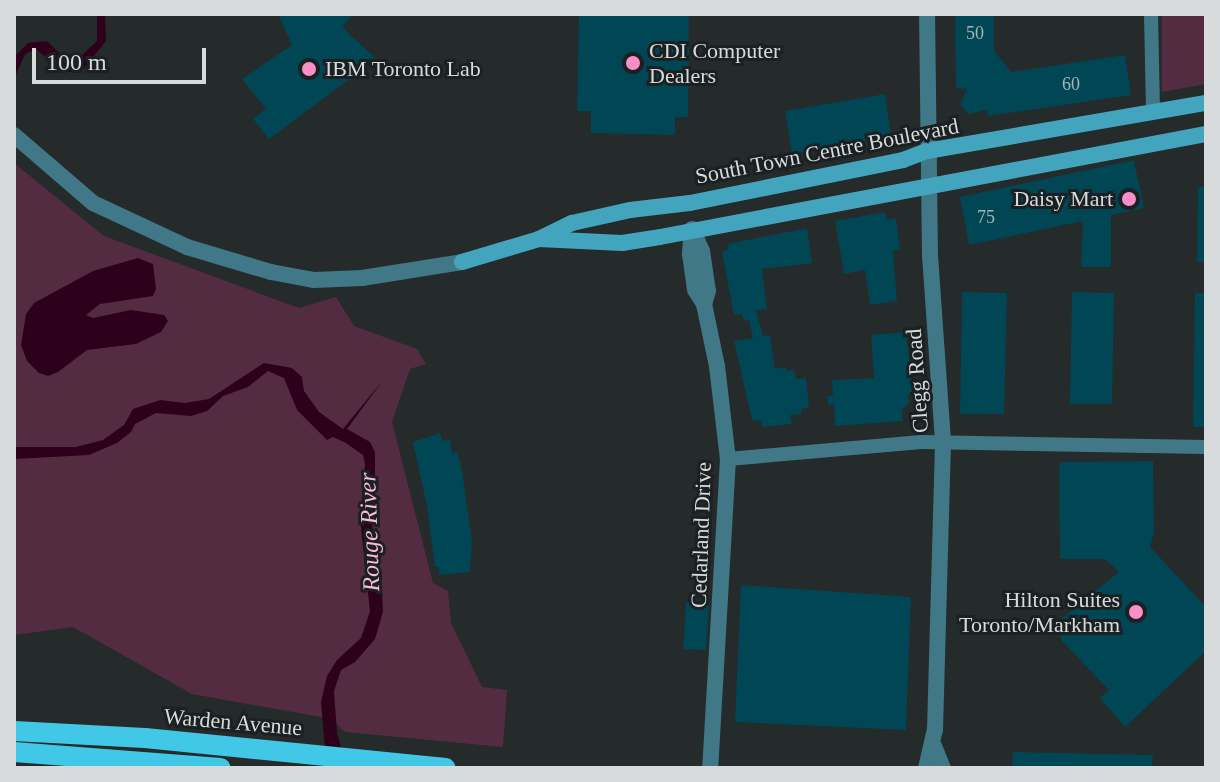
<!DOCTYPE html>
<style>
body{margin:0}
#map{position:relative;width:1220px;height:782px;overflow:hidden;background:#252a2b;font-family:Georgia,serif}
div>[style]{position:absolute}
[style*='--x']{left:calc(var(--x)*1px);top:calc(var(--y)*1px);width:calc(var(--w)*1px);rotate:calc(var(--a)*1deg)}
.green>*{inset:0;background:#542c41}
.water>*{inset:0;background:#2d001b}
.building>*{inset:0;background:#004654}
.minor>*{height:14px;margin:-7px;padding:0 7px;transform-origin:7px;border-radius:7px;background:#407887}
.tertiary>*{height:16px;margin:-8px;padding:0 8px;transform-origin:8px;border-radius:8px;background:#407887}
.secondary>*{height:16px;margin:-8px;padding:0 8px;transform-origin:8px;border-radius:8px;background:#43a5bd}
.primary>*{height:20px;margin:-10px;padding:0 10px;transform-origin:10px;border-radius:10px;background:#42c8e7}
.dots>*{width:22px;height:22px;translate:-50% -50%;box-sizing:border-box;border:4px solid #1b2022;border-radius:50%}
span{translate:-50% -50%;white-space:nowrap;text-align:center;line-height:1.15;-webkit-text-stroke:6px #1b2022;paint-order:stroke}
.number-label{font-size:18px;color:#a2b6ba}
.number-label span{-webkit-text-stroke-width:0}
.poi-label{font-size:22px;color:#d8dbdc}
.left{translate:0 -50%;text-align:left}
.right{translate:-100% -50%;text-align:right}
.street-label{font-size:22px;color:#d8dbdc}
.water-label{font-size:24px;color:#febadb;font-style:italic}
.frame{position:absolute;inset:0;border:16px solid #d8dbdc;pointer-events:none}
.scale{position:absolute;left:32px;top:48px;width:174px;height:36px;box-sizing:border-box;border:4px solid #d8dbdc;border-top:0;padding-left:10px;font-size:24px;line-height:28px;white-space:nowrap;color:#d8dbdc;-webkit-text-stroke:6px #1b2022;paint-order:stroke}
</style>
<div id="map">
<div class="green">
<div style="clip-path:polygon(1162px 14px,1206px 14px,1206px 84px,1162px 92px)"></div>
<div style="clip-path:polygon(14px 163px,104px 236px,299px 308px,336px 297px,354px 326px,417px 349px,426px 364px,410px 369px,392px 422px,433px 583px,448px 591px,451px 623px,482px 687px,507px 690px,503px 747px,345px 732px,332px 719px,192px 694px,73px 627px,14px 635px)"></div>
</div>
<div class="water">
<div style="clip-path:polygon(97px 14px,105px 14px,106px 41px,80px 73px,62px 71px,36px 49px,25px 54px,14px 79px,14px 57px,28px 43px,47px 41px,68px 62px,78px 59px,97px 41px)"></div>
<div style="clip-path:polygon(138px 258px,153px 264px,156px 289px,153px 296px,100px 304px,86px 315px,93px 318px,131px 310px,164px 315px,168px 321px,161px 332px,136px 344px,87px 350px,58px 372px,48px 376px,39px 373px,27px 361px,21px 345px,26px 314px,34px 303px,93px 271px)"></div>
<div style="clip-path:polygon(264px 363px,292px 368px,302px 377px,304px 391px,319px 412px,343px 429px,383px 380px,347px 429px,370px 442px,375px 452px,375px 494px,371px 511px,375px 551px,369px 570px,381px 569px,383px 612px,375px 639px,355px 662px,341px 670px,334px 691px,337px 733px,347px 768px,330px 768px,326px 761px,321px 702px,327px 676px,337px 660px,361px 638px,370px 611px,360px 519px,365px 464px,363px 455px,346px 443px,333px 437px,327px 440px,297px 410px,284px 378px,268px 371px,248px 387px,223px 396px,207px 411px,191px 416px,156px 413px,135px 424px,131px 432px,117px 443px,89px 455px,14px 459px,14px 447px,76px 447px,103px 440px,124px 425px,133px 409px,160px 400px,185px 403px,209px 399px)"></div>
</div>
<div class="building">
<div style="clip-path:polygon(278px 14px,353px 14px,342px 27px,376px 59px,269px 139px,253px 119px,266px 109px,242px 79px,292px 45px)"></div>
<div style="clip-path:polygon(579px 14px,689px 14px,688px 117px,675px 117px,675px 135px,591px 133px,591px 111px,577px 111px)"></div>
<div style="clip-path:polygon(955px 14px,994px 14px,994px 51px,1011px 72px,1125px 55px,1131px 95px,988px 116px,987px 110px,968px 114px,960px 104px,967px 89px,956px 88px)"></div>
<div style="clip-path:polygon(885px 94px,891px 136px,792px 154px,785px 111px)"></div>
<div style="clip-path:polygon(1134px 160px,1144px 208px,1111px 215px,1111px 267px,1081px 267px,1083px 221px,969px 245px,960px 197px)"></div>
<div style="clip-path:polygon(1198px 187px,1206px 187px,1206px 262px,1197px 262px)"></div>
<div style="clip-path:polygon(885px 212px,887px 220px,896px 218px,900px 250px,893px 251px,897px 301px,870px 305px,865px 270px,844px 274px,835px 221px)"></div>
<div style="clip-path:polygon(807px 228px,812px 263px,762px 269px,767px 309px,756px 310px,763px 336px,770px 335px,775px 369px,786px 367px,787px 371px,794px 370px,796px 379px,806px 378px,809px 407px,801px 409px,802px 414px,790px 415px,792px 424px,762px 427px,761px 421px,752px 420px,734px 341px,753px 338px,749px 320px,744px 321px,742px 314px,734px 315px,722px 252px,728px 250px,727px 244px)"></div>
<div style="clip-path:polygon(962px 292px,1007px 293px,1004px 414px,960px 414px)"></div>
<div style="clip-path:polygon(1072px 292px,1114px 293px,1112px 404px,1070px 404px)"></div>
<div style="clip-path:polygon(1195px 293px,1206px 293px,1206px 427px,1193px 427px)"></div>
<div style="clip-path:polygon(906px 332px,913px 394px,908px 394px,909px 403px,902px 410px,903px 421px,835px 426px,834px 404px,828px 405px,827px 396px,833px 395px,832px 380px,874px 378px,871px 335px)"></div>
<div style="clip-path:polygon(440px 433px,442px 441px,450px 439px,452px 454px,457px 451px,462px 471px,472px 541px,470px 572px,439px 575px,439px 567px,435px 567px,427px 507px,413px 442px)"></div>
<div style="clip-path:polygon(1153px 461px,1154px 533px,1150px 547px,1206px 607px,1206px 651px,1125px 727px,1100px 698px,1109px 690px,1061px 640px,1062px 618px,1119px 572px,1105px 559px,1060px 559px,1059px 467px,1061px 462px)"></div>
<div style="clip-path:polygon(741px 585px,911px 597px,906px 730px,735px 722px)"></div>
<div style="clip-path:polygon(686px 602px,709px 604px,706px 650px,683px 649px)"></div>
<div style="clip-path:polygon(1013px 752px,1153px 755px,1152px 768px,1012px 768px)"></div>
</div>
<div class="minor">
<div style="--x:1151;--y:14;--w:96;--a:88.8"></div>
<div style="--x:728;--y:459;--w:194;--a:-5"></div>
<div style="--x:921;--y:442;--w:285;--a:1"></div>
</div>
<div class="tertiary">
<div style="--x:14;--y:135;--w:104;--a:40.7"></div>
<div style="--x:93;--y:203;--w:104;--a:25.1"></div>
<div style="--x:187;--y:247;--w:88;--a:16.6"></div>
<div style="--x:271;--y:272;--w:44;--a:10.5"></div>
<div style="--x:314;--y:280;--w:48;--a:-2.4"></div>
<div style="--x:362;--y:278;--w:101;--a:-9.1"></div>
<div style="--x:692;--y:229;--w:25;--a:95"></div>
<div style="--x:690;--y:254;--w:36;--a:82"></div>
<div style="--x:695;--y:290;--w:17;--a:57"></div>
<div style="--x:704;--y:304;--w:63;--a:78.2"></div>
<div style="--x:717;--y:366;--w:94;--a:83.3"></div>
<div style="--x:728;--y:459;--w:310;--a:93.3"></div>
<div style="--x:693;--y:231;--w:22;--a:66"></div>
<div style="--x:702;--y:251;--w:40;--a:81.5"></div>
<div style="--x:708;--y:291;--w:14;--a:107"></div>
<div style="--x:934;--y:746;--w:24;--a:68"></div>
<div style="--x:926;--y:768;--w:39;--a:-77"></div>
<div style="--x:935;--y:730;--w:289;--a:-88.4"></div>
<div style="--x:943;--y:441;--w:185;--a:-94"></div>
<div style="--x:930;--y:256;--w:242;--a:-90.7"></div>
</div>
<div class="secondary">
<div style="--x:539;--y:239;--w:83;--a:2.8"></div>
<div style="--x:622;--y:243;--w:38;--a:-9"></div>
<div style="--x:660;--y:237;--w:556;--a:-10.68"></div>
<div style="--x:462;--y:262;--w:80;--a:-16.6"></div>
<div style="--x:539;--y:239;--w:37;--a:-26"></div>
<div style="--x:572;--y:223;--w:59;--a:-12.6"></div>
<div style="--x:630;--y:210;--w:60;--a:-6.7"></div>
<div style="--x:690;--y:203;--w:217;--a:-11.4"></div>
<div style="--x:903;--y:160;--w:26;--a:-21"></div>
<div style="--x:927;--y:151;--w:283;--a:-9.8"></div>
</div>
<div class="primary">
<div style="--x:14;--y:731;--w:131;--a:3.1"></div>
<div style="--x:145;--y:738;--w:302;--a:5.7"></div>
<div style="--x:14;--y:752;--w:207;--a:4.4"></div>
</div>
<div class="dots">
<div style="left:633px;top:63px;background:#fa8fc7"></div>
<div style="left:309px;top:69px;background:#fa8fc7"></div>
<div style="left:1129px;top:199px;background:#fa8fc7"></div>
<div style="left:1136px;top:612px;background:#fa8fc7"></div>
</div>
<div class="number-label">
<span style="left:975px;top:33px">50</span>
<span style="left:1071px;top:84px">60</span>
<span style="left:986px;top:217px">75</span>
</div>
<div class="poi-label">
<span class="left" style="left:649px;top:63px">CDI Computer<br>Dealers</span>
<span class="left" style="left:325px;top:69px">IBM Toronto Lab</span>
<span class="right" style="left:1113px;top:199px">Daisy Mart</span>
<span class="right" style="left:1120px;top:612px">Hilton Suites<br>Toronto/Markham</span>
</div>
<div class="street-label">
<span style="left:827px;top:151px;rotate:-11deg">South Town Centre Boulevard</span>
<span style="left:917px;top:381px;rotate:-94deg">Clegg Road</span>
<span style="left:701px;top:535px;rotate:-88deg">Cedarland Drive</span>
<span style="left:233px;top:722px;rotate:5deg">Warden Avenue</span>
</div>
<div class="water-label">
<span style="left:370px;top:532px;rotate:-92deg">Rouge River</span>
</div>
<div class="frame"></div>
<div class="scale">100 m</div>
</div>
